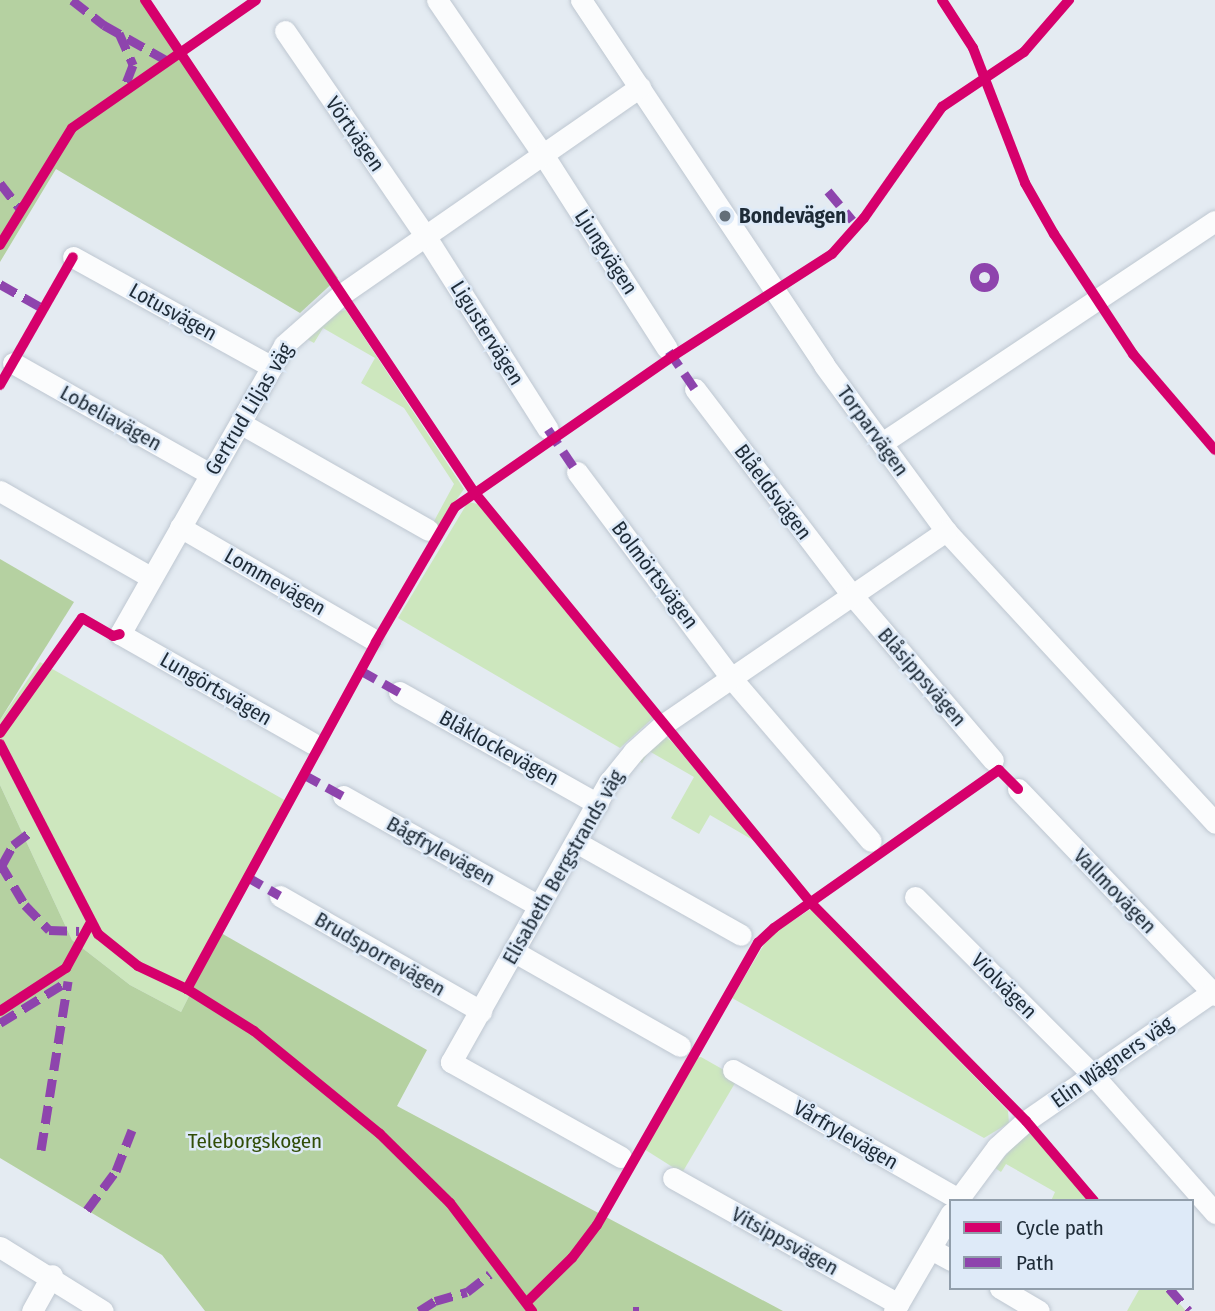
<!DOCTYPE html>
<meta charset="utf-8">
<style>
body{margin:0}
#map{position:relative;width:1215px;height:1311px;overflow:hidden;background:#e4ebf2;font-family:"Fira Sans Condensed",sans-serif}
div>[style]{position:absolute}
[style*='--x']{left:calc(var(--x)*1px);top:calc(var(--y)*1px);width:calc(var(--w)*1px);rotate:calc(var(--a)*1deg)}
.green>*{inset:0;background:#cde7be}
.forest>*{inset:0;background:#b5d1a1}
.roads{filter:drop-shadow(0 0 2px #bec7d1) drop-shadow(0 0 2px #bec7d1)}
.minor>*{height:21px;margin:-10.5px;padding:0 10.5px;transform-origin:10.5px;border-radius:10.5px;background:#fbfcfd}
.quiet>*{height:9px;margin-top:-4.5px;transform-origin:0;background:repeating-linear-gradient(90deg,#8e44ad 0 18px,transparent 0 27px)}
.quiet>.ring{margin:-4.5px;padding:0;box-sizing:content-box;background:none;border:9px solid #8e44ad;border-radius:50%}
.cycleway>*{height:10px;margin:-5px;padding:0 5px;transform-origin:5px;border-radius:5px;background:#d6006c}
.dots>*{width:19px;height:19px;translate:-50% -50%;box-sizing:border-box;border:4px solid #deeaf8;border-radius:50%}
span{translate:-50% -50%;white-space:nowrap;text-align:center;line-height:1.15;-webkit-text-stroke:5px #deeaf8;paint-order:stroke}
.street-label{font-size:21px;color:#1e2b37}
.poi-label{font-size:21px;color:#1e2b37;font-weight:700}
.left{translate:0 -50%;text-align:left}
.park-label{font-size:21px;color:#314d08}
.legend{position:absolute;left:949px;top:1199px;width:245px;height:91px;box-sizing:border-box;background:#deeaf8;border:2px solid #919eab;margin:0;padding:9px 12px;list-style:none;font-size:21px;color:#1e2b37}
.legend li{display:flex;align-items:center;gap:14px;height:35px}
.legend b{width:35px;border:2px solid #919eab}
</style>
<div id="map">
<div class="green">
<div style="clip-path:polygon(346px 310px,464px 489px,438px 526px,433px 523px,454px 484px,404px 408px,361px 383px,375px 358px,323px 328px,314px 343px,307px 339px,335px 312px)"></div>
<div style="clip-path:polygon(468px 502px,478px 504px,653px 718px,620px 748px,398px 618px)"></div>
<div style="clip-path:polygon(40px 662px,288px 802px,181px 1012px,130px 985px,72px 940px,0 785px,0 720px)"></div>
<div style="clip-path:polygon(664px 736px,671px 741px,758px 843px,710px 815px,699px 834px,671px 818px,694px 777px,649px 751px,642px 763px,638px 760px)"></div>
<div style="clip-path:polygon(811px 909px,1008px 1111px,1009px 1123px,984px 1138px,732px 998px,769px 936px)"></div>
<div style="clip-path:polygon(701px 1057px,738px 1078px,682px 1173px,644px 1149px,696px 1058px)"></div>
<div style="clip-path:polygon(1026px 1132px,1032px 1135px,1089px 1201px,1051px 1201px,1055px 1192px,1006px 1164px,1001px 1172px,995px 1168px)"></div>
<div style="clip-path:polygon(1140px 1288px,1166px 1288px,1186px 1311px,1127px 1311px)"></div>
</div>
<div class="forest">
<div style="clip-path:polygon(0 0,143px 0,338px 278px,300px 313px,56px 169px,0 262px)"></div>
<div style="clip-path:polygon(0 559px,74px 602px,0 720px)"></div>
<div style="clip-path:polygon(0 785px,72px 940px,130px 985px,181px 1012px,221px 933px,427px 1050px,397px 1106px,783px 1311px,205px 1311px,162px 1255px,0 1158px)"></div>
</div>
<div class="roads">
<div class="minor">
<div style="--x:437;--y:0;--w:189;--a:55.6"></div>
<div style="--x:544;--y:156;--w:228;--a:57.4"></div>
<div style="--x:581;--y:0;--w:438;--a:56.3"></div>
<div style="--x:824;--y:365;--w:206;--a:53.7"></div>
<div style="--x:946;--y:531;--w:397;--a:47.3"></div>
<div style="--x:285;--y:31;--w:250;--a:55.6"></div>
<div style="--x:426;--y:237;--w:227;--a:57.6"></div>
<div style="--x:73;--y:257;--w:227;--a:28.9"></div>
<div style="--x:13;--y:363;--w:226;--a:29.4"></div>
<div style="--x:695;--y:389;--w:259;--a:52.7"></div>
<div style="--x:852;--y:595;--w:217;--a:49.5"></div>
<div style="--x:240;--y:423;--w:216;--a:29.6"></div>
<div style="--x:882;--y:443;--w:400;--a:-33.7"></div>
<div style="--x:577;--y:472;--w:259;--a:53.2"></div>
<div style="--x:732;--y:679;--w:213;--a:49.4"></div>
<div style="--x:0;--y:491;--w:173;--a:29.8"></div>
<div style="--x:180;--y:527;--w:221;--a:30.2"></div>
<div style="--x:399;--y:692;--w:228;--a:29.4"></div>
<div style="--x:312;--y:743;--w:221;--a:-150.4"></div>
<div style="--x:120;--y:634;--w:332;--a:-60.4"></div>
<div style="--x:284;--y:345;--w:77;--a:-41.3"></div>
<div style="--x:342;--y:294;--w:363;--a:-34.8"></div>
<div style="--x:1018;--y:789;--w:285;--a:46.3"></div>
<div style="--x:343;--y:796;--w:225;--a:29.3"></div>
<div style="--x:576;--y:842;--w:189;--a:29.4"></div>
<div style="--x:280;--y:896;--w:232;--a:29.8"></div>
<div style="--x:915;--y:897;--w:253;--a:45"></div>
<div style="--x:1094;--y:1076;--w:183;--a:48.5"></div>
<div style="--x:513;--y:951;--w:192;--a:29.6"></div>
<div style="--x:733;--y:1070;--w:259;--a:29.8"></div>
<div style="--x:621;--y:1157;--w:195;--a:-150.8"></div>
<div style="--x:451;--y:1062;--w:322;--a:-60.6"></div>
<div style="--x:609;--y:782;--w:40;--a:-51"></div>
<div style="--x:634;--y:751;--w:40;--a:-42"></div>
<div style="--x:664;--y:724;--w:342;--a:-34.4"></div>
<div style="--x:673;--y:1178;--w:258;--a:29.2"></div>
<div style="--x:957;--y:1201;--w:67;--a:-53.5"></div>
<div style="--x:997;--y:1147;--w:39;--a:-42"></div>
<div style="--x:1026;--y:1121;--w:230;--a:-34.7"></div>
<div style="--x:0;--y:1247;--w:121;--a:31.9"></div>
<div style="--x:931;--y:1249;--w:23;--a:29"></div>
<div style="--x:1000;--y:1288;--w:45;--a:30.5"></div>
<div style="--x:32;--y:1311;--w:41;--a:-60.9"></div>
<div style="--x:894;--y:1311;--w:113;--a:-59.8"></div>
</div>
</div>
<div class="quiet">
<div style="--x:72;--y:0;--w:41;--a:38"></div>
<div style="--x:104;--y:25;--w:73;--a:29.4"></div>
<div style="--x:119;--y:33;--w:35;--a:66"></div>
<div style="--x:133;--y:65;--w:28;--a:111"></div>
<div style="--x:0;--y:183;--w:33;--a:52"></div>
<div style="--x:828;--y:191;--w:38;--a:50"></div>
<div class="ring" style="left:974px;top:267px;width:11px;height:11px"></div>
<div style="--x:0;--y:284;--w:51;--a:29.6"></div>
<div style="--x:669;--y:351;--w:46;--a:55.6"></div>
<div style="--x:548;--y:429;--w:52;--a:56"></div>
<div style="--x:360;--y:670;--w:45;--a:29.4"></div>
<div style="--x:303;--y:774;--w:46;--a:28.8"></div>
<div style="--x:0;--y:863;--w:49;--a:59.2"></div>
<div style="--x:25;--y:905;--w:35;--a:46"></div>
<div style="--x:49;--y:930;--w:30;--a:2"></div>
<div style="--x:2;--y:865;--w:23;--a:-61"></div>
<div style="--x:13;--y:845;--w:21;--a:-37"></div>
<div style="--x:246;--y:876;--w:39;--a:30"></div>
<div style="--x:0;--y:1023;--w:80;--a:-31.7"></div>
<div style="--x:41;--y:1150;--w:171;--a:-80.9"></div>
<div style="--x:87;--y:1210;--w:49;--a:-53.4"></div>
<div style="--x:116;--y:1171;--w:44;--a:-68.7"></div>
<div style="--x:1169;--y:1288;--w:30;--a:49"></div>
<div style="--x:419;--y:1311;--w:19;--a:-32"></div>
<div style="--x:435;--y:1301;--w:33;--a:-16"></div>
<div style="--x:467;--y:1292;--w:29;--a:-38"></div>
<div style="--x:633;--y:1311;--w:6;--a:0"></div>
</div>
<div class="cycleway">
<div style="--x:145;--y:0;--w:592;--a:56.23"></div>
<div style="--x:474;--y:492;--w:530;--a:50.66"></div>
<div style="--x:810;--y:902;--w:308;--a:45.4"></div>
<div style="--x:1026;--y:1121;--w:105;--a:49.6"></div>
<div style="--x:942;--y:0;--w:57;--a:57.1"></div>
<div style="--x:973;--y:48;--w:145;--a:68.9"></div>
<div style="--x:1025;--y:183;--w:59;--a:60.4"></div>
<div style="--x:1054;--y:234;--w:144;--a:56.6"></div>
<div style="--x:1133;--y:354;--w:126;--a:49.5"></div>
<div style="--x:0;--y:245;--w:137;--a:-58.4"></div>
<div style="--x:72;--y:128;--w:224;--a:-34.8"></div>
<div style="--x:0;--y:385;--w:147;--a:-60.3"></div>
<div style="--x:0;--y:733;--w:141;--a:-54.5"></div>
<div style="--x:82;--y:618;--w:36;--a:30"></div>
<div style="--x:113;--y:636;--w:7;--a:-16"></div>
<div style="--x:0;--y:744;--w:214;--a:62.7"></div>
<div style="--x:98;--y:934;--w:51;--a:38.7"></div>
<div style="--x:138;--y:966;--w:54;--a:25.1"></div>
<div style="--x:187;--y:989;--w:79;--a:32.1"></div>
<div style="--x:254;--y:1031;--w:163;--a:39.3"></div>
<div style="--x:380;--y:1134;--w:98;--a:44.6"></div>
<div style="--x:450;--y:1203;--w:136;--a:52.8"></div>
<div style="--x:187;--y:989;--w:395;--a:-61.4"></div>
<div style="--x:376;--y:642;--w:156;--a:-59.7"></div>
<div style="--x:455;--y:507;--w:265;--a:-34.7"></div>
<div style="--x:673;--y:356;--w:189;--a:-32.7"></div>
<div style="--x:832;--y:254;--w:48;--a:-48.4"></div>
<div style="--x:864;--y:218;--w:136;--a:-54.9"></div>
<div style="--x:942;--y:107;--w:99;--a:-33.9"></div>
<div style="--x:1024;--y:52;--w:69;--a:-49.1"></div>
<div style="--x:0;--y:1011;--w:79;--a:-33.1"></div>
<div style="--x:66;--y:968;--w:50;--a:-61.4"></div>
<div style="--x:527;--y:1302;--w:63;--a:-44.4"></div>
<div style="--x:572;--y:1258;--w:41;--a:-52.9"></div>
<div style="--x:597;--y:1225;--w:325;--a:-60.3"></div>
<div style="--x:758;--y:943;--w:22;--a:-43"></div>
<div style="--x:774;--y:928;--w:275;--a:-35.1"></div>
<div style="--x:999;--y:770;--w:27;--a:45"></div>
</div>
<div class="dots">
<div style="left:725px;top:216px;background:#636e78"></div>
</div>
<div class="street-label">
<span style="left:355px;top:134px;rotate:55deg">Vörtvägen</span>
<span style="left:606px;top:252px;rotate:57deg">Ljungvägen</span>
<span style="left:173px;top:312px;rotate:29deg">Lotusvägen</span>
<span style="left:487px;top:333px;rotate:58deg">Ligustervägen</span>
<span style="left:249px;top:409px;rotate:-59deg">Gertrud Liljas väg</span>
<span style="left:111px;top:418px;rotate:29deg">Lobeliavägen</span>
<span style="left:873px;top:431px;rotate:54deg">Torparvägen</span>
<span style="left:773px;top:492px;rotate:53deg">Blåeldsvägen</span>
<span style="left:655px;top:575px;rotate:53deg">Bolmörtsvägen</span>
<span style="left:275px;top:582px;rotate:30deg">Lommevägen</span>
<span style="left:922px;top:677px;rotate:49deg">Blåsippsvägen</span>
<span style="left:216px;top:689px;rotate:30deg">Lungörtsvägen</span>
<span style="left:499px;top:748px;rotate:29deg">Blåklockevägen</span>
<span style="left:441px;top:851px;rotate:29deg">Bågfrylevägen</span>
<span style="left:563px;top:867px;rotate:-60deg">Elisabeth Bergstrands väg</span>
<span style="left:1115px;top:891px;rotate:46deg">Vallmovägen</span>
<span style="left:380px;top:954px;rotate:30deg">Brudsporrevägen</span>
<span style="left:1004px;top:986px;rotate:45deg">Violvägen</span>
<span style="left:1112px;top:1062px;rotate:-35deg">Elin Wägners väg</span>
<span style="left:846px;top:1135px;rotate:30deg">Vårfrylevägen</span>
<span style="left:785px;top:1241px;rotate:29deg">Vitsippsvägen</span>
</div>
<div class="poi-label">
<span class="left" style="left:739px;top:216px">Bondevägen</span>
</div>
<div class="park-label">
<span style="left:255px;top:1141px">Teleborgskogen</span>
</div>
<ul class="legend">
<li><b style="height:9px;background:#d6006c"></b>Cycle path</li>
<li><b style="height:9px;background:#8e44ad"></b>Path</li>
</ul>
</div>
